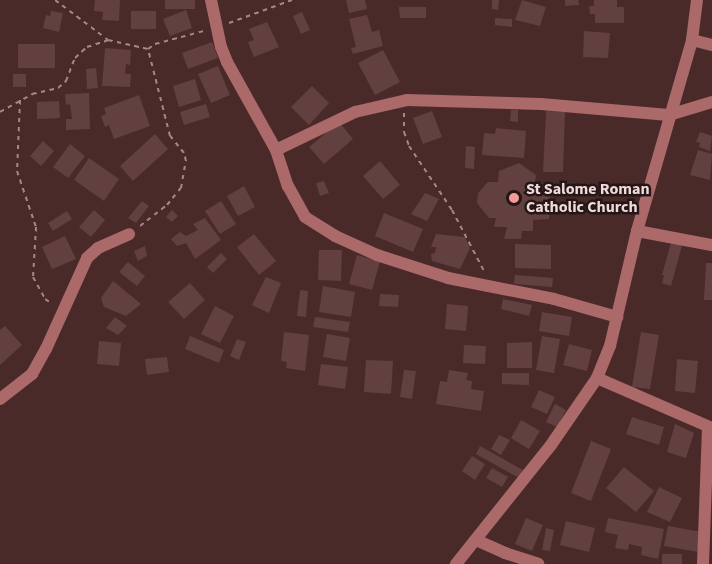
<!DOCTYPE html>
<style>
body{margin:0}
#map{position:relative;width:712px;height:564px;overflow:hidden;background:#492a29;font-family:"Source Sans 3",sans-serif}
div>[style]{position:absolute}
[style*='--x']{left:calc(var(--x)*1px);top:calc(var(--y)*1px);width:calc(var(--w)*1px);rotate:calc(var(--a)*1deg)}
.building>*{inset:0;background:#61403f}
.path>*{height:2px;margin-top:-1px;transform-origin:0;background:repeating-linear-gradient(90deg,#a28887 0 4.5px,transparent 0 9px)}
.street>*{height:12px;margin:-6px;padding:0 6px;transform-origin:6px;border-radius:6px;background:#ab6a69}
.dots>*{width:16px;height:16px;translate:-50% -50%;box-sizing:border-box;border:3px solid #251717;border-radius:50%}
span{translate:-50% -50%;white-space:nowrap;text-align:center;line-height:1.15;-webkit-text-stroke:5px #251717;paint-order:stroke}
.poi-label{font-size:16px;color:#f0dad9;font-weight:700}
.left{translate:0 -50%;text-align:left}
</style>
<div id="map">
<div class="building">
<div style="clip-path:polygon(95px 0,120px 0,119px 21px,102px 20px,103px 12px,94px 11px)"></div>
<div style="clip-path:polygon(165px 0,195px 0,195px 9px,165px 9px)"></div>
<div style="clip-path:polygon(346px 0,365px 0,367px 9px,349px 13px)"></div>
<div style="clip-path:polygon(492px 0,499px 0,498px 10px,492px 9px)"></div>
<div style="clip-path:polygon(522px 0,546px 7px,540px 26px,515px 20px)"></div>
<div style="clip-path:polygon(565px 0,578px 0,579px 5px,565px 6px)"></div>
<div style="clip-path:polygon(594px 0,617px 0,617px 7px,624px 7px,624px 23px,595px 23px,595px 14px,590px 14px,589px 6px,594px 6px)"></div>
<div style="clip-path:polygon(399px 7px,426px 7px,426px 18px,400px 18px)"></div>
<div style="clip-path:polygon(186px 10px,192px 28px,170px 36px,163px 19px)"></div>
<div style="clip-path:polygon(51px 11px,63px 13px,59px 32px,43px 28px,46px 15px,50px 16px)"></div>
<div style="clip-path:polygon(131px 11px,156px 11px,156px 29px,131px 29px)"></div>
<div style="clip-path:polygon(302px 12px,310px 30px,301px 34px,293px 16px)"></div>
<div style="clip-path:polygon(367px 15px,372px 32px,379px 30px,383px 46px,353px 54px,351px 48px,356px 47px,349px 19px)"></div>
<div style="clip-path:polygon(495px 18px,512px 19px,512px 27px,495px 25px)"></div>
<div style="clip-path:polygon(267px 22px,279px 47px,254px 57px,248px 42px,254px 40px,249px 29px)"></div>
<div style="clip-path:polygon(584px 31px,610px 33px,608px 58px,583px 57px)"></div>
<div style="clip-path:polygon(212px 42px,218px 58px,188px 69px,182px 53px)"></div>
<div style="clip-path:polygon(18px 44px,55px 44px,55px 68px,18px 68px)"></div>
<div style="clip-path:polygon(105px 48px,131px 50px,130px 65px,126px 64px,125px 74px,131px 74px,130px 87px,102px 86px)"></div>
<div style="clip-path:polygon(383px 50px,400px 82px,375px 95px,358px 63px)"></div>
<div style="clip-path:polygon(218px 66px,230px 95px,211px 103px,198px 74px)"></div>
<div style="clip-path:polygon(96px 68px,98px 88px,87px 89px,86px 69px)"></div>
<div style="clip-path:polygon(13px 74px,26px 74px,26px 87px,13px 87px)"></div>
<div style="clip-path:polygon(195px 79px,201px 100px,179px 107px,173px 86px)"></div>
<div style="clip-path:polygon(312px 86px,329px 103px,309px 125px,291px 107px)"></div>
<div style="clip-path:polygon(89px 93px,90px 129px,66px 130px,66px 119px,72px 119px,70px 104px,66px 105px,65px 94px)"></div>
<div style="clip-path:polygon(139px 95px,150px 126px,114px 139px,109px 125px,105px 127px,101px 116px,106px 114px,104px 108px)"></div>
<div style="clip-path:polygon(59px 101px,60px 118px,37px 119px,37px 102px)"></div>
<div style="clip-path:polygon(206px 104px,210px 117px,184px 125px,180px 112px)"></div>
<div style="clip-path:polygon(511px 110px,518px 110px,518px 122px,510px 121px)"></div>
<div style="clip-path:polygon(432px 111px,442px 137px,423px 144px,413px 118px)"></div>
<div style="clip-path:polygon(546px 111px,565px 112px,563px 172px,543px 172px)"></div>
<div style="clip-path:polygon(339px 122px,353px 139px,324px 164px,309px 147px)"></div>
<div style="clip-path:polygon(496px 128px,526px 131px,524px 158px,482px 155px,484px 133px,495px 134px)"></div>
<div style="clip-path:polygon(700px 132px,712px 136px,710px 151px,699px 147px,700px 143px,696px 142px)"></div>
<div style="clip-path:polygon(155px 134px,168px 149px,133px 181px,120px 166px)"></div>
<div style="clip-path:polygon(43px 141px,54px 151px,41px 166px,30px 156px)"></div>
<div style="clip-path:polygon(70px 144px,85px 156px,68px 178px,53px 167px)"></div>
<div style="clip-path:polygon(466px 146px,475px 147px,474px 169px,465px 168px)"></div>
<div style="clip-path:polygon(698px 150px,712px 154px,710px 180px,690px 175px)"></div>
<div style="clip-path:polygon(89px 158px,119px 179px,104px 201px,74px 180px)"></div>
<div style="clip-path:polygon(380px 161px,400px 185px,383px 199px,363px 176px)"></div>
<div style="clip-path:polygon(519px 163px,536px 175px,535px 183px,543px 183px,551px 199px,549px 219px,533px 220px,533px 231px,522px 231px,521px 239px,504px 239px,507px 227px,494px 227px,496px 218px,489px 218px,477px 203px,478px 193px,488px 182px,498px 182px,499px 171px)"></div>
<div style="clip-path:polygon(324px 181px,329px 193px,320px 196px,316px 183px)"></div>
<div style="clip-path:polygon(244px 186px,255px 207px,238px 216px,227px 196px)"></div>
<div style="clip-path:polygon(425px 193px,439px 199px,427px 221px,411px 214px)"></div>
<div style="clip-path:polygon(142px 201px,149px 206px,136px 223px,128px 218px)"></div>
<div style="clip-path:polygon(221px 201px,236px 224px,220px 234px,205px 211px)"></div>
<div style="clip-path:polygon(94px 210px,105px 220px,91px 237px,79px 227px)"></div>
<div style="clip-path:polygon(172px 210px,178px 216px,172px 222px,166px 217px)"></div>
<div style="clip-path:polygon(67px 211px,72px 219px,53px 231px,48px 223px)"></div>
<div style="clip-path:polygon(384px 213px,423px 229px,413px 252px,375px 236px)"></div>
<div style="clip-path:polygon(205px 218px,221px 240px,195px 259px,186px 243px,177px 246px,171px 239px,180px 232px,186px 236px,198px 230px,193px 224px)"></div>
<div style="clip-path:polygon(254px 234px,276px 261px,259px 275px,237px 247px)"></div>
<div style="clip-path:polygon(436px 234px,465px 237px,470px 248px,460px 269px,432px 261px,431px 254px,435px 253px,436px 247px,431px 247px)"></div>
<div style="clip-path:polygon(65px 236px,76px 259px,52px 269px,42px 247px)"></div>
<div style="clip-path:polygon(672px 239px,683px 242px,671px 286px,662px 283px,664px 275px,662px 275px)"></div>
<div style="clip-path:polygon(515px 244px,551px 245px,551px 269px,515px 268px)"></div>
<div style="clip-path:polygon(145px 246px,147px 256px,138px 261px,134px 251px)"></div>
<div style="clip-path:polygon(319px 250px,342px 250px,341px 281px,318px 280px)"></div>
<div style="clip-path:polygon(221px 253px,227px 259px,213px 273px,207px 267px)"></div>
<div style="clip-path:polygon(357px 255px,380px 262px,372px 290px,349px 284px)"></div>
<div style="clip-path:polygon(128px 262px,145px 276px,137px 286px,119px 272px)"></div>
<div style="clip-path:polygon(706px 263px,712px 263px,712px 300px,704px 300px)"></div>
<div style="clip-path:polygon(515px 275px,553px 278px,552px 287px,514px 284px)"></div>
<div style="clip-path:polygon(266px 277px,281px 283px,269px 313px,252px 305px)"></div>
<div style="clip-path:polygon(113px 281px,141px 304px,126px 316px,104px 307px,101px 298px)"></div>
<div style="clip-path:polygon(190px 283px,205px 300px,184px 319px,168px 302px)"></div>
<div style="clip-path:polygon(323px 286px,355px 292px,351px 317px,319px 312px)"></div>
<div style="clip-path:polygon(300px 290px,308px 291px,306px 317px,297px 316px)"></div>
<div style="clip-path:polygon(380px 294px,399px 295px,398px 307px,379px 306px)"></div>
<div style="clip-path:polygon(503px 299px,532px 305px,529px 316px,501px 309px)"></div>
<div style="clip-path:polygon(447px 304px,468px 306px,466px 331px,445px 329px)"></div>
<div style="clip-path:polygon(215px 306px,234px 316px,220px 343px,201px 334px)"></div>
<div style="clip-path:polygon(542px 312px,572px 317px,569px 336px,539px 331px)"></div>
<div style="clip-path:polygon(115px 317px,127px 326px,118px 335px,106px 328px)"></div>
<div style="clip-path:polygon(315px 317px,350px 322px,348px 332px,313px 327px)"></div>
<div style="clip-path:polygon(5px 326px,22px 345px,0 365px,0 330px)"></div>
<div style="clip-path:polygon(284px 332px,309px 335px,305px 371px,286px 368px,287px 362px,281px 361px)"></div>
<div style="clip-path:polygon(641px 332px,659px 335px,650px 389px,632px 387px)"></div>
<div style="clip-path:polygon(327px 334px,350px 338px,346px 361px,323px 357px)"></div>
<div style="clip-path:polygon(190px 336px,224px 350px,219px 363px,185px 349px)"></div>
<div style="clip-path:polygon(542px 336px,560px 339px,554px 373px,536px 370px)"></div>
<div style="clip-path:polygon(237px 339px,246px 342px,239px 360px,230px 356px)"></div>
<div style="clip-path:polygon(99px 341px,121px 343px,119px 366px,97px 364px)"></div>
<div style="clip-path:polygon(532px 342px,532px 368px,507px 368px,507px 343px)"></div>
<div style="clip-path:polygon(569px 344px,592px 350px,587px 371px,563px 365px)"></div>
<div style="clip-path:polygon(464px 345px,486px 346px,485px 364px,463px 363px)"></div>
<div style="clip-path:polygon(167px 357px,169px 372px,147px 375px,145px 359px)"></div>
<div style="clip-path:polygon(677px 359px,698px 361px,695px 393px,675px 391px)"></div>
<div style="clip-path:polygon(366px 360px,393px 361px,391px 394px,364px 392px)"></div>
<div style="clip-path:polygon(321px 364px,348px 367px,345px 389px,318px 385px)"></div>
<div style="clip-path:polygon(404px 370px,416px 371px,412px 399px,400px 397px)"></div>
<div style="clip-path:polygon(449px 370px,468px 373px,466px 380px,472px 381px,471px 389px,484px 391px,481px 411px,436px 404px,440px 381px,447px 382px)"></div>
<div style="clip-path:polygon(502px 373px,529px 373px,529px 385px,502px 384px)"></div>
<div style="clip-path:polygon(539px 390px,555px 397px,547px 414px,531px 407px)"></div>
<div style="clip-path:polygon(555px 404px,566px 410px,557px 427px,546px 422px)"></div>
<div style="clip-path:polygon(632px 417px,664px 427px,659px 445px,626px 434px)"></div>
<div style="clip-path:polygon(521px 420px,540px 431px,529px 449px,511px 438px)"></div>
<div style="clip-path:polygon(675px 424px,694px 433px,686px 458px,667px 452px)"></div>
<div style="clip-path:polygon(499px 435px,510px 440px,501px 455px,491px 449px)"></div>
<div style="clip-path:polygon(591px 441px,611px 449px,591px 501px,571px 493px)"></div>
<div style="clip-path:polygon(480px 446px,523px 470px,519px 478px,476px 454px)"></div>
<div style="clip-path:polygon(472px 456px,485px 464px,475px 480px,462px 471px)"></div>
<div style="clip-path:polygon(624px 467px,654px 491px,636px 512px,606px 488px)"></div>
<div style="clip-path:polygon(492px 468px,508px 477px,502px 487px,486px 478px)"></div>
<div style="clip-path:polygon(659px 487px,682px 498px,670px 522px,647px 512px)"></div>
<div style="clip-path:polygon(526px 518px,543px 525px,532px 551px,515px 544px)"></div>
<div style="clip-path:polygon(608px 518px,664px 529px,658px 559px,641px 555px,642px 547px,629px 544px,628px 550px,615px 548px,618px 535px,605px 532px)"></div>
<div style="clip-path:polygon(566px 521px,595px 528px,589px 552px,560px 545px)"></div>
<div style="clip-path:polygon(668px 526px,702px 532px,698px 552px,664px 546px)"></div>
<div style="clip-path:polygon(546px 528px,554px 530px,550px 551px,542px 550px)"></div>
<div style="clip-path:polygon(662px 554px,682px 554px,682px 564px,662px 564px)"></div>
</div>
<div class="path">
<div style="--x:55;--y:0;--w:66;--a:37"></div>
<div style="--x:229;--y:23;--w:67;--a:-20.1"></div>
<div style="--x:20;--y:100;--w:71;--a:92.4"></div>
<div style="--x:17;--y:171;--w:59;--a:71.3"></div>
<div style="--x:36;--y:227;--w:50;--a:93.4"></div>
<div style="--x:33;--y:277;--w:25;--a:61"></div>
<div style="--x:45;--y:299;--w:7;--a:34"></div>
<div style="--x:0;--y:112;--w:37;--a:-29"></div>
<div style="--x:32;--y:94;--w:27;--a:-13"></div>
<div style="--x:58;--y:88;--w:11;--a:-41"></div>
<div style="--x:66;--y:81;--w:25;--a:-69"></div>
<div style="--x:75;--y:58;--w:16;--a:-43"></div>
<div style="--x:87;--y:47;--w:22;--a:-18"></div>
<div style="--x:108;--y:40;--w:41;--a:12.7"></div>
<div style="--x:148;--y:49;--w:9;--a:-36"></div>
<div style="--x:155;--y:44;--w:51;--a:-14.9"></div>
<div style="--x:404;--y:113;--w:19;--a:90"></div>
<div style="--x:404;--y:132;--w:15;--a:70"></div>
<div style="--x:409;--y:146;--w:77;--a:56.1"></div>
<div style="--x:452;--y:210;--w:69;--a:62.3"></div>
<div style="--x:140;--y:226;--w:34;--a:-38"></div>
<div style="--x:167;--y:205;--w:22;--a:-51"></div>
<div style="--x:181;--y:188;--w:27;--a:-80"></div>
<div style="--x:186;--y:161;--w:8;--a:-104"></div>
<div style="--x:184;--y:153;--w:22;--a:-129"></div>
<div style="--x:170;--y:136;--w:90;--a:-104.2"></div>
</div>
<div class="street">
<div style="--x:211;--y:0;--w:48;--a:78"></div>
<div style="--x:221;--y:47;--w:16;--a:68"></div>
<div style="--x:227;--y:62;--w:101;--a:60.9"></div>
<div style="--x:276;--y:150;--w:38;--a:72"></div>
<div style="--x:288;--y:186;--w:35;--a:61"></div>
<div style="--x:305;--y:217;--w:36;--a:32"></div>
<div style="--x:335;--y:236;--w:46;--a:24.3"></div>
<div style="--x:377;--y:255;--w:75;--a:17.9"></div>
<div style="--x:448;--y:278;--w:108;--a:11.2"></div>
<div style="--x:554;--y:299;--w:66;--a:15.9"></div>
<div style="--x:692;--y:40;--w:21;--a:14"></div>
<div style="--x:276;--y:150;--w:88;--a:-25.7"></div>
<div style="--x:355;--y:112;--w:53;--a:-13"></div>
<div style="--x:407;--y:100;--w:134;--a:1.7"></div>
<div style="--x:541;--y:104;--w:128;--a:4.9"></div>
<div style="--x:669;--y:115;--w:45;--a:-16.8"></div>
<div style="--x:637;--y:231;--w:76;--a:10.6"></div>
<div style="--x:597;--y:378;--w:125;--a:23.5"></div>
<div style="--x:0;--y:399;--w:41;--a:-38"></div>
<div style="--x:32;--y:374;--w:29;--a:-61"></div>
<div style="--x:46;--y:349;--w:100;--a:-65.7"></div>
<div style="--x:87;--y:258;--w:15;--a:-42"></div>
<div style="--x:98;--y:248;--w:34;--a:-24"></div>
<div style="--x:476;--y:540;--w:32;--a:24"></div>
<div style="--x:505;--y:553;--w:35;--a:18"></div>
<div style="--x:456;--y:564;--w:152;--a:-51.4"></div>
<div style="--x:551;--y:445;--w:81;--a:-55.5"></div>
<div style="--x:597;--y:378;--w:35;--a:-68"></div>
<div style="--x:610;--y:346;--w:118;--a:-76.8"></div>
<div style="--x:637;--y:231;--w:199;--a:-73.9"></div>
<div style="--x:692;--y:40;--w:40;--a:-82.9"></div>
<div style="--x:703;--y:564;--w:137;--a:-87.9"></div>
</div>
<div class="dots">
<div style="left:514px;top:198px;background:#f59b9a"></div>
</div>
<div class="poi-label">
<span class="left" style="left:526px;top:198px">St Salome Roman<br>Catholic Church</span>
</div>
</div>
